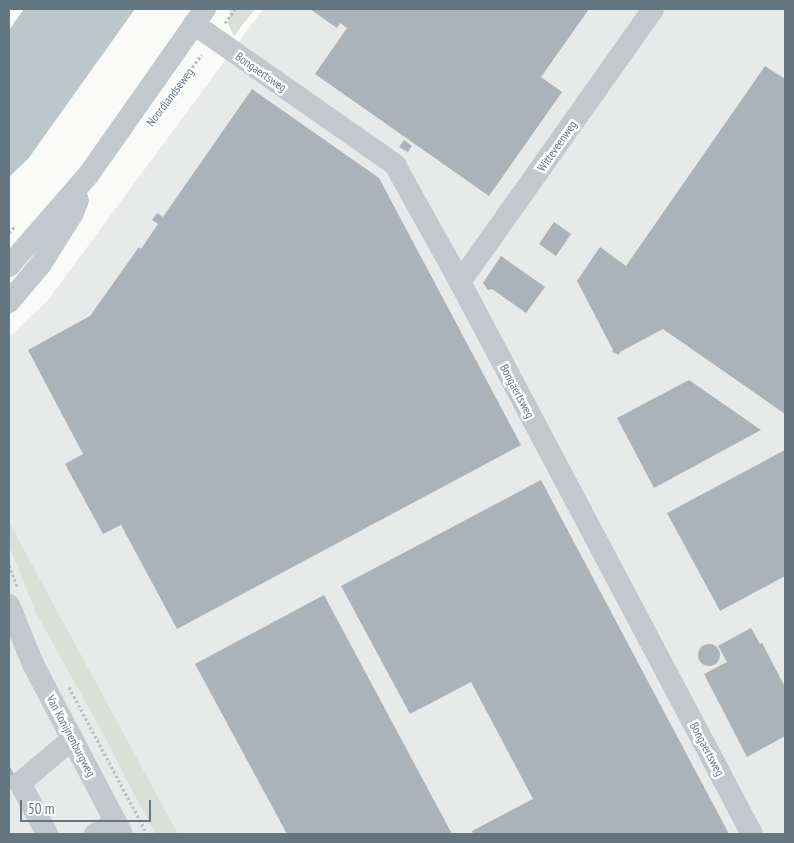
<!DOCTYPE html>
<style>
body{margin:0}
#map{position:relative;width:794px;height:843px;overflow:hidden;background:#fafaf8;font-family:"PT Sans Narrow",sans-serif}
div>[style]{position:absolute}
[style*='--x']{left:calc(var(--x)*1px);top:calc(var(--y)*1px);width:calc(var(--w)*1px);rotate:calc(var(--a)*1deg)}
.built>*{inset:0;background:#e8e9e9}
.green>*{inset:0;background:#dadfd7}
.water>*{inset:0;background:#bbc7cb}
.building>*{inset:0;background:#aab3b9}
.round{border-radius:50%}
.path>*{height:3px;margin-top:-1.5px;transform-origin:0;background:repeating-linear-gradient(90deg,#bbbfc2 0 2.5px,transparent 0 5px)}
.minor>*{height:22px;margin:-11px;padding:0 11px;transform-origin:11px;border-radius:11px;background:#c3c8cc}
span{translate:-50% -50%;white-space:nowrap;text-align:center;line-height:1.15;-webkit-text-stroke:5px #fff;paint-order:stroke}
.street-label{font-size:12px;color:#657683}
.frame{position:absolute;inset:0;border:10px solid #657683;pointer-events:none}
.scale{position:absolute;left:20px;top:800px;width:131px;height:22px;box-sizing:border-box;border:2px solid #657683;border-top:0;padding-left:6px;font-size:15px;line-height:18px;white-space:nowrap;color:#657683;-webkit-text-stroke:4px #fff;paint-order:stroke}
</style>
<div id="map">
<div class="built">
<div style="clip-path:polygon(263px 9px,785px 9px,785px 834px,9px 834px,9px 337px,48px 300px)"></div>
</div>
<div class="green">
<div style="clip-path:polygon(230px 9px,255px 9px,234px 36px,228px 24px)"></div>
<div style="clip-path:polygon(9px 522px,178px 834px,155px 834px,102px 732px,36px 613px,9px 545px)"></div>
</div>
<div class="water">
<div style="clip-path:polygon(24px 9px,135px 9px,28px 159px,9px 177px,9px 30px)"></div>
</div>
<div class="building">
<div style="clip-path:polygon(310px 9px,371px 10px,589px 9px,541px 77px,562px 92px,489px 196px,315px 74px,347px 28px,340px 23px,337px 28px)"></div>
<div style="clip-path:polygon(765px 66px,785px 79px,785px 414px,663px 329px,620px 352px,619px 355px,612px 352px,613px 350px,577px 281px,600px 247px,626px 266px)"></div>
<div style="clip-path:polygon(252px 89px,379px 178px,521px 445px,177px 629px,121px 525px,103px 534px,65px 464px,83px 454px,28px 350px,90px 316px,139px 247px,141px 249px,158px 224px,152px 220px,157px 213px,163px 217px)"></div>
<div style="clip-path:polygon(404px 140px,412px 146px,408px 152px,399px 147px)"></div>
<div style="clip-path:polygon(554px 222px,571px 234px,556px 256px,539px 244px)"></div>
<div style="clip-path:polygon(501px 256px,545px 287px,526px 313px,492px 289px,488px 290px,483px 283px)"></div>
<div style="clip-path:polygon(689px 380px,761px 430px,654px 488px,617px 418px)"></div>
<div style="clip-path:polygon(785px 450px,785px 576px,720px 611px,667px 513px)"></div>
<div style="clip-path:polygon(541px 480px,729px 834px,473px 834px,472px 831px,533px 799px,471px 682px,410px 714px,341px 586px)"></div>
<div style="clip-path:polygon(324px 595px,452px 834px,287px 834px,195px 664px)"></div>
<div style="clip-path:polygon(751px 628px,760px 644px,762px 643px,785px 687px,785px 736px,747px 757px,704px 674px,727px 662px,718px 646px)"></div>
<div class="round" style="left:698px;top:644px;width:22px;height:22px"></div>
<div style="clip-path:polygon(9px 765px,14px 774px,9px 777px)"></div>
</div>
<div class="path">
<div style="--x:225;--y:23;--w:17;--a:-54"></div>
<div style="--x:165;--y:103;--w:61;--a:-52.9"></div>
<div style="--x:9;--y:233;--w:8;--a:-50"></div>
<div style="--x:9;--y:565;--w:25;--a:69"></div>
<div style="--x:69;--y:687;--w:166;--a:62"></div>
</div>
<div class="minor">
<div style="--x:194;--y:24;--w:246;--a:35"></div>
<div style="--x:395;--y:165;--w:134;--a:60.9"></div>
<div style="--x:460;--y:282;--w:624;--a:62.12"></div>
<div style="--x:9;--y:266;--w:122;--a:-49"></div>
<div style="--x:89;--y:174;--w:202;--a:-54.9"></div>
<div style="--x:460;--y:282;--w:334;--a:-54.7"></div>
<div style="--x:9;--y:302;--w:50;--a:-49.9"></div>
<div style="--x:41;--y:264;--w:60;--a:-57.9"></div>
<div style="--x:73;--y:213;--w:14;--a:-69"></div>
<div style="--x:9;--y:605;--w:64;--a:67.9"></div>
<div style="--x:33;--y:664;--w:192;--a:62.4"></div>
<div style="--x:47;--y:834;--w:58;--a:-117.9"></div>
<div style="--x:20;--y:783;--w:68;--a:-40.2"></div>
<div style="--x:95;--y:834;--w:24;--a:-28"></div>
</div>
<div class="street-label">
<span style="left:261px;top:72px;rotate:35deg">Bongaertsweg</span>
<span style="left:170px;top:97px;rotate:-53deg">Noordlandseweg</span>
<span style="left:557px;top:146px;rotate:-55deg">Witteveenweg</span>
<span style="left:517px;top:391px;rotate:62deg">Bongaertsweg</span>
<span style="left:71px;top:736px;rotate:62deg">Van Konijnenburgweg</span>
<span style="left:707px;top:749px;rotate:62deg">Bongaertsweg</span>
</div>
<div class="frame"></div>
<div class="scale">50 m</div>
</div>
